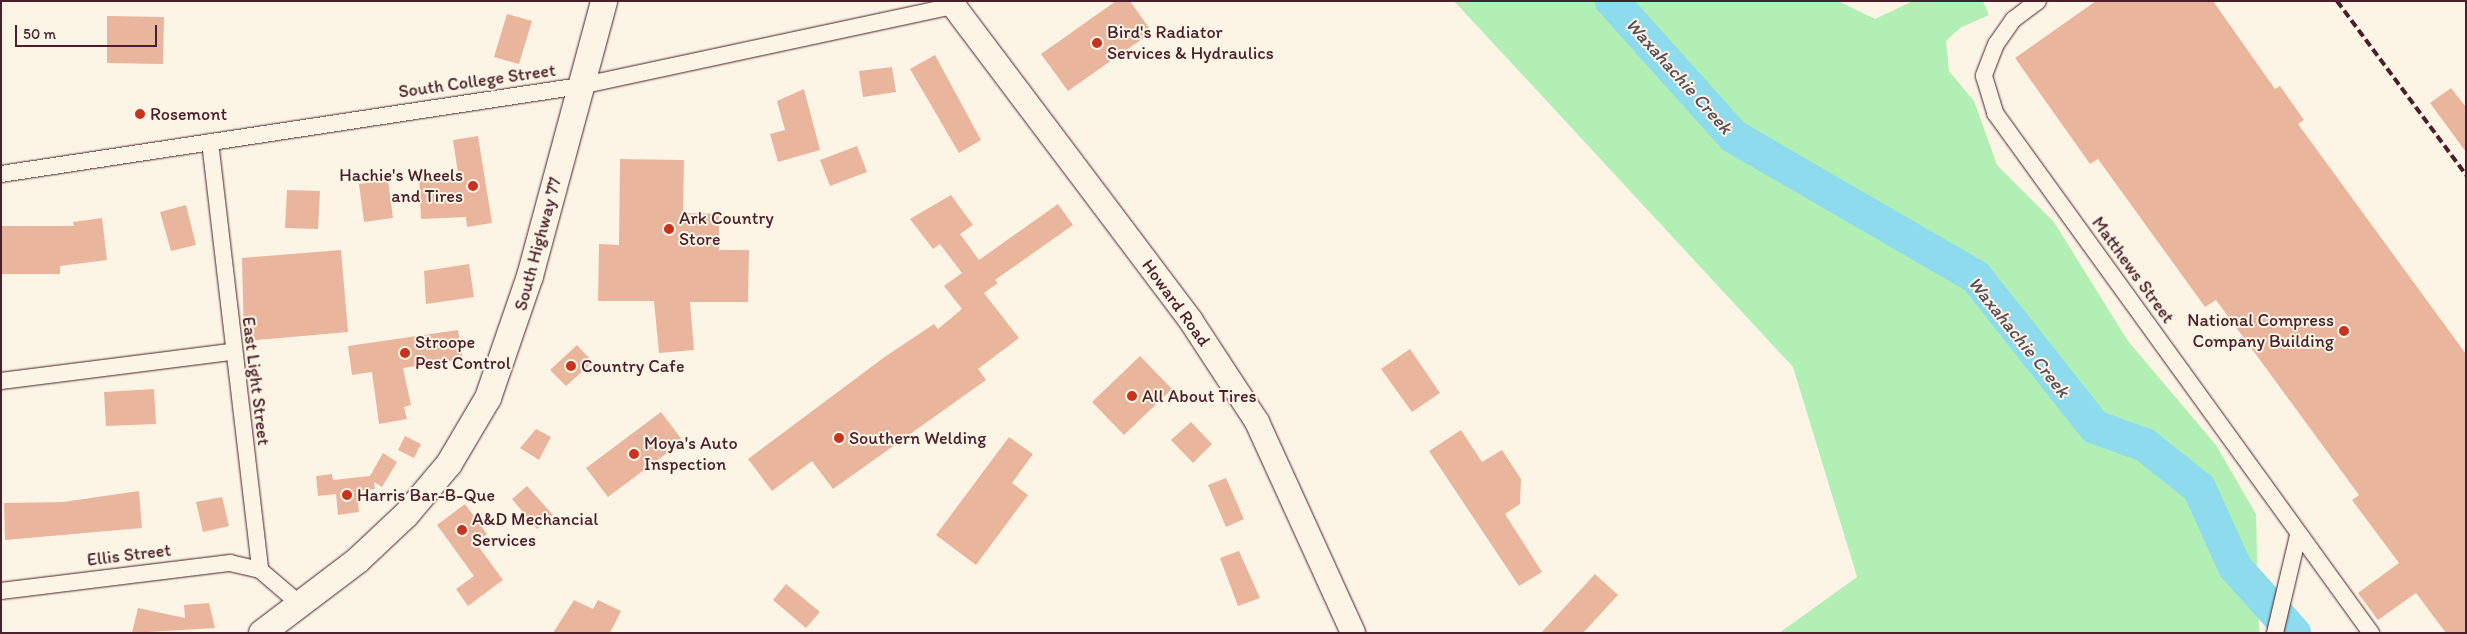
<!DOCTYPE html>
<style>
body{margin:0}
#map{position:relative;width:2467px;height:634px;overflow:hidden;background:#fcf5e5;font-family:Itim,sans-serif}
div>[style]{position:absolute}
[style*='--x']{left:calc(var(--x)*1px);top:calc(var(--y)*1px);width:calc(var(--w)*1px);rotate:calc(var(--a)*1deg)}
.green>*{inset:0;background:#b1efb5}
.river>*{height:34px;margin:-17px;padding:0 17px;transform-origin:17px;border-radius:17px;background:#8fdbee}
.building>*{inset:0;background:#eab59d}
.roads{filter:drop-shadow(0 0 1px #4a1f2b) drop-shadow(0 0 1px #4a1f2b)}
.minor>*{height:16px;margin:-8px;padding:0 8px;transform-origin:8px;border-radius:8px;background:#fcf5e5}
.secondary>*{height:24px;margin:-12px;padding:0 12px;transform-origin:12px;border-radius:12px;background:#fcf5e5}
.primary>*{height:26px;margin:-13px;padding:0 13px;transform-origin:13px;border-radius:13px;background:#fcf5e5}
.rail>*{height:4px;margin-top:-2px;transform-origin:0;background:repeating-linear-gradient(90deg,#4a1f2b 0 8px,transparent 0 12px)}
.dots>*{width:14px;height:14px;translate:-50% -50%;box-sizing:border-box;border:2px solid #fcf5e5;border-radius:50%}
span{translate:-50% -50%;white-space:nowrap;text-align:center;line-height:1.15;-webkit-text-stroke:4px #fcf5e5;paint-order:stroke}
.poi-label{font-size:18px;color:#4a1f2b}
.left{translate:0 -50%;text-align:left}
.right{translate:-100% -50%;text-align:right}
.street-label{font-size:18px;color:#4a1f2b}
.water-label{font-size:19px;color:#5b4e5c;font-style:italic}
.frame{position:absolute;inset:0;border:2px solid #4a1f2b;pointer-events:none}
.scale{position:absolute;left:15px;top:25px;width:142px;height:22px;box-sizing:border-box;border:2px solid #4a1f2b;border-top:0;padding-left:6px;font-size:15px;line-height:18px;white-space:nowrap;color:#4a1f2b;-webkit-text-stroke:4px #fcf5e5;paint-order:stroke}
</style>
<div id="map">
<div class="green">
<div style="clip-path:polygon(1454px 1px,1838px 1px,1875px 19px,1913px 1px,1983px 1px,1989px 15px,1960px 28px,1946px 41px,1949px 71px,1974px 101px,1997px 165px,2054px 222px,2128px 341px,2216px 445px,2256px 514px,2259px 633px,1779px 633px,1857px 577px,1793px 367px)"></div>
</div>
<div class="river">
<div style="--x:1612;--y:1;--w:181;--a:48.1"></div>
<div style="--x:1733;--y:136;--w:281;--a:30.1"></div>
<div style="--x:1976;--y:277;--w:191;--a:51.6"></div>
<div style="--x:2095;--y:427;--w:53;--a:19.8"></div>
<div style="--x:2145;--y:445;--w:69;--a:38.5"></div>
<div style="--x:2199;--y:488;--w:87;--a:65.5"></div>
<div style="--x:2235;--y:567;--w:89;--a:48.2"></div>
</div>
<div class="building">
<div style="clip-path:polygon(1116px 1px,1130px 1px,1152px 32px,1068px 91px,1041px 54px)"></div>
<div style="clip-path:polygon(2096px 1px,2213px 1px,2275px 89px,2280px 86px,2304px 120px,2298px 124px,2466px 354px,2466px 633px,2446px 633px,2416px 593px,2378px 620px,2358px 593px,2399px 563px,2352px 500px,2359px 495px,2216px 300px,2205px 307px,2098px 159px,2090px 164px,2015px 58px)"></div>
<div style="clip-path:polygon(507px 14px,532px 21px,519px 64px,494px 57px)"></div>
<div style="clip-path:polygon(107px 16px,164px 17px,163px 64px,107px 63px)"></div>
<div style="clip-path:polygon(935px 55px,981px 140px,959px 153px,910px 69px)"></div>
<div style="clip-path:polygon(892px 67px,896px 92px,863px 97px,859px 71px)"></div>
<div style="clip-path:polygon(2451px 88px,2466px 107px,2466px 152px,2430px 103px)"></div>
<div style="clip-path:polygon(804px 89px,820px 150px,778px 162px,770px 134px,785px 130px,777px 101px)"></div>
<div style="clip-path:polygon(478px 136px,492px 223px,467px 227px,466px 217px,421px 219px,419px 175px,458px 173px,453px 140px)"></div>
<div style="clip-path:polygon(857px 146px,867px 172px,830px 186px,820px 160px)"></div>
<div style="clip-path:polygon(620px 159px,684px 160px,683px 213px,719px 214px,719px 250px,749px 250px,748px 302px,690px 302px,694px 350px,659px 353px,654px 301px,598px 301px,599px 244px,619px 245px)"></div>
<div style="clip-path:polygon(388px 180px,393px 218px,364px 222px,359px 184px)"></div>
<div style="clip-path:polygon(287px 190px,320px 191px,318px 229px,285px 228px)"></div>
<div style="clip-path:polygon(951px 195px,973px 225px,960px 234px,979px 260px,1058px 204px,1073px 225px,995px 280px,998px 283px,984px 293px,1019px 338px,978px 369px,986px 380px,833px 489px,812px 461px,772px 491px,748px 459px,886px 356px,934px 324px,938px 329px,962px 309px,944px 286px,962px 273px,940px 244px,933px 249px,910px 219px)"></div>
<div style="clip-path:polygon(186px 205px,196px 245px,171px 251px,160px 212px)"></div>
<div style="clip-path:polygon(102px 218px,107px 260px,60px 266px,60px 274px,1px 274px,1px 226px,74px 226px,73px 222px)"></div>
<div style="clip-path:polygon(341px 250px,348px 332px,244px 341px,242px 258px)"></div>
<div style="clip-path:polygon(469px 264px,474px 297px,426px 304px,424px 271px)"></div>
<div style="clip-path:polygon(458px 330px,463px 359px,403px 368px,411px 405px,404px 407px,407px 419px,379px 424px,372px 372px,352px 375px,348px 346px)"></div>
<div style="clip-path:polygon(577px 345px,593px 362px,566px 386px,550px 370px)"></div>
<div style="clip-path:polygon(1410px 349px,1440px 393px,1412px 412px,1381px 369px)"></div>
<div style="clip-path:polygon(1140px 356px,1172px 389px,1124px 435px,1092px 402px)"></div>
<div style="clip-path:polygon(154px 389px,156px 424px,106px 426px,104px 392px)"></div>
<div style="clip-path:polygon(661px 412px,683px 441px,608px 497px,586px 468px)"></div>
<div style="clip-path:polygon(1191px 422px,1212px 444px,1193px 463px,1171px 440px)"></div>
<div style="clip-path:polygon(536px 429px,551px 437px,539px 460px,520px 448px)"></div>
<div style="clip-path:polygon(1461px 430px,1482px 462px,1502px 450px,1521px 479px,1520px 504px,1505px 514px,1542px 572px,1519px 586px,1429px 451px)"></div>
<div style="clip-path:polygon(405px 436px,421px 444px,414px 458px,398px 450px)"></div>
<div style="clip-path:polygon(1009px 437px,1033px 454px,1012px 483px,1028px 495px,976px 565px,936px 535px)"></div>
<div style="clip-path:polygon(383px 453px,397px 462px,382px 487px,374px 482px,375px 489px,357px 491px,359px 512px,338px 515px,336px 494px,318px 496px,316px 476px,332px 474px,333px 480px,370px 476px)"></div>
<div style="clip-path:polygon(1226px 478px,1244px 519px,1226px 527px,1208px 485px)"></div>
<div style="clip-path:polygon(527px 486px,553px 515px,537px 529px,512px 499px)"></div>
<div style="clip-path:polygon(139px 491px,142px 528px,5px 540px,4px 503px,63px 502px)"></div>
<div style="clip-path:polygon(222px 497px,229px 526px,203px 532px,196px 502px)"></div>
<div style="clip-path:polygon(465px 504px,487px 534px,476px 543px,503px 580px,468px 606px,456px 589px,474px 576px,437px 525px)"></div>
<div style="clip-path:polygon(1239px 551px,1260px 598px,1238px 606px,1220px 558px)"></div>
<div style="clip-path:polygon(1595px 574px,1618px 595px,1583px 633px,1541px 633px)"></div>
<div style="clip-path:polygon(786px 584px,820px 612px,806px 628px,773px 600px)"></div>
<div style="clip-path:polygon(574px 600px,593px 609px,598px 600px,621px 611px,610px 633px,553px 633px)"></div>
<div style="clip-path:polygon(209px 603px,215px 628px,132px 633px,138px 608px,185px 618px,184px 605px)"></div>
</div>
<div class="roads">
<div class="minor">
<div style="--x:2038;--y:1;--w:31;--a:143"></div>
<div style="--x:2013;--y:20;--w:29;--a:125"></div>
<div style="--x:1996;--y:44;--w:34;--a:111"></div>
<div style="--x:1984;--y:76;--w:39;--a:73"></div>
<div style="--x:1995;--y:113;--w:642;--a:54.13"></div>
<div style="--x:210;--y:142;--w:431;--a:83.3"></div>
<div style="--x:260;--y:570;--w:54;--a:40.5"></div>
<div style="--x:1;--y:174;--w:586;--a:-8.64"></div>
<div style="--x:580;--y:86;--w:382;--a:-12.1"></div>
<div style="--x:1;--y:381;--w:233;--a:-7.2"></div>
<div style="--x:1;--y:591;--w:231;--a:-7"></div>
<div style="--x:230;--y:563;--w:31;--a:13"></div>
<div style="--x:2275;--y:633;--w:100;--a:-76.7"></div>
</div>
<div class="secondary">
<div style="--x:950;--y:1;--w:401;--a:53"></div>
<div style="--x:1191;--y:321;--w:121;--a:56.8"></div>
<div style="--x:1257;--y:422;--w:232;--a:65.5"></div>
</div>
<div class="primary">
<div style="--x:262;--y:633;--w:121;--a:-37.2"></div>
<div style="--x:358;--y:560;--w:66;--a:-43.2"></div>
<div style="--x:406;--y:515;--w:67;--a:-49.9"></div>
<div style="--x:449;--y:464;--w:77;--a:-59.4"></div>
<div style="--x:488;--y:398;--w:129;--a:-71"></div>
<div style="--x:530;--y:276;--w:285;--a:-74.9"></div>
</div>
</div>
<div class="rail">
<div style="--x:2337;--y:1;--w:217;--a:53.4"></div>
</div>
<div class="dots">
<div style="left:1097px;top:43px;background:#c8321e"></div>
<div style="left:140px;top:114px;background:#c8321e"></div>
<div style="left:473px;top:186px;background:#c8321e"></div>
<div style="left:669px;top:229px;background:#c8321e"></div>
<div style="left:2344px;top:331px;background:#c8321e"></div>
<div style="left:405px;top:353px;background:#c8321e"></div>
<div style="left:571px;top:366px;background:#c8321e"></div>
<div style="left:1132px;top:396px;background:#c8321e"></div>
<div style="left:839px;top:438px;background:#c8321e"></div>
<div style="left:634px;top:454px;background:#c8321e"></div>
<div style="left:347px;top:495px;background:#c8321e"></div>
<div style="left:462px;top:530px;background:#c8321e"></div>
</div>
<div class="poi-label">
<span class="left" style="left:1107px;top:43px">Bird's Radiator<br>Services &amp; Hydraulics</span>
<span class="left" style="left:150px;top:114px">Rosemont</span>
<span class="right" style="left:463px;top:186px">Hachie's Wheels<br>and Tires</span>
<span class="left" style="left:679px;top:229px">Ark Country<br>Store</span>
<span class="right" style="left:2334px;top:331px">National Compress<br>Company Building</span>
<span class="left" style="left:415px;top:353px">Stroope<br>Pest Control</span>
<span class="left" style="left:581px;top:366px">Country Cafe</span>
<span class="left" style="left:1142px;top:396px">All About Tires</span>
<span class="left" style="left:849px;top:438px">Southern Welding</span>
<span class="left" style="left:644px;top:454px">Moya's Auto<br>Inspection</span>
<span class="left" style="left:357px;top:495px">Harris Bar-B-Que</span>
<span class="left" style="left:472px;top:530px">A&amp;D Mechancial<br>Services</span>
</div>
<div class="street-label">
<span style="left:477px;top:81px;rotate:-8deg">South College Street</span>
<span style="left:538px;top:244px;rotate:-75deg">South Highway 77</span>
<span style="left:2133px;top:270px;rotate:54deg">Matthews Street</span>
<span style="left:1176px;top:303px;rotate:54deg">Howard Road</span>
<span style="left:256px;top:381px;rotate:83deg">East Light Street</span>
<span style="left:129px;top:555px;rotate:-7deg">Ellis Street</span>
</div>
<div class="water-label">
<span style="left:1679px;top:76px;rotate:48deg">Waxahachie Creek</span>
<span style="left:2019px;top:337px;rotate:51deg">Waxahachie Creek</span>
</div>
<div class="frame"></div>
<div class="scale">50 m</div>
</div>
